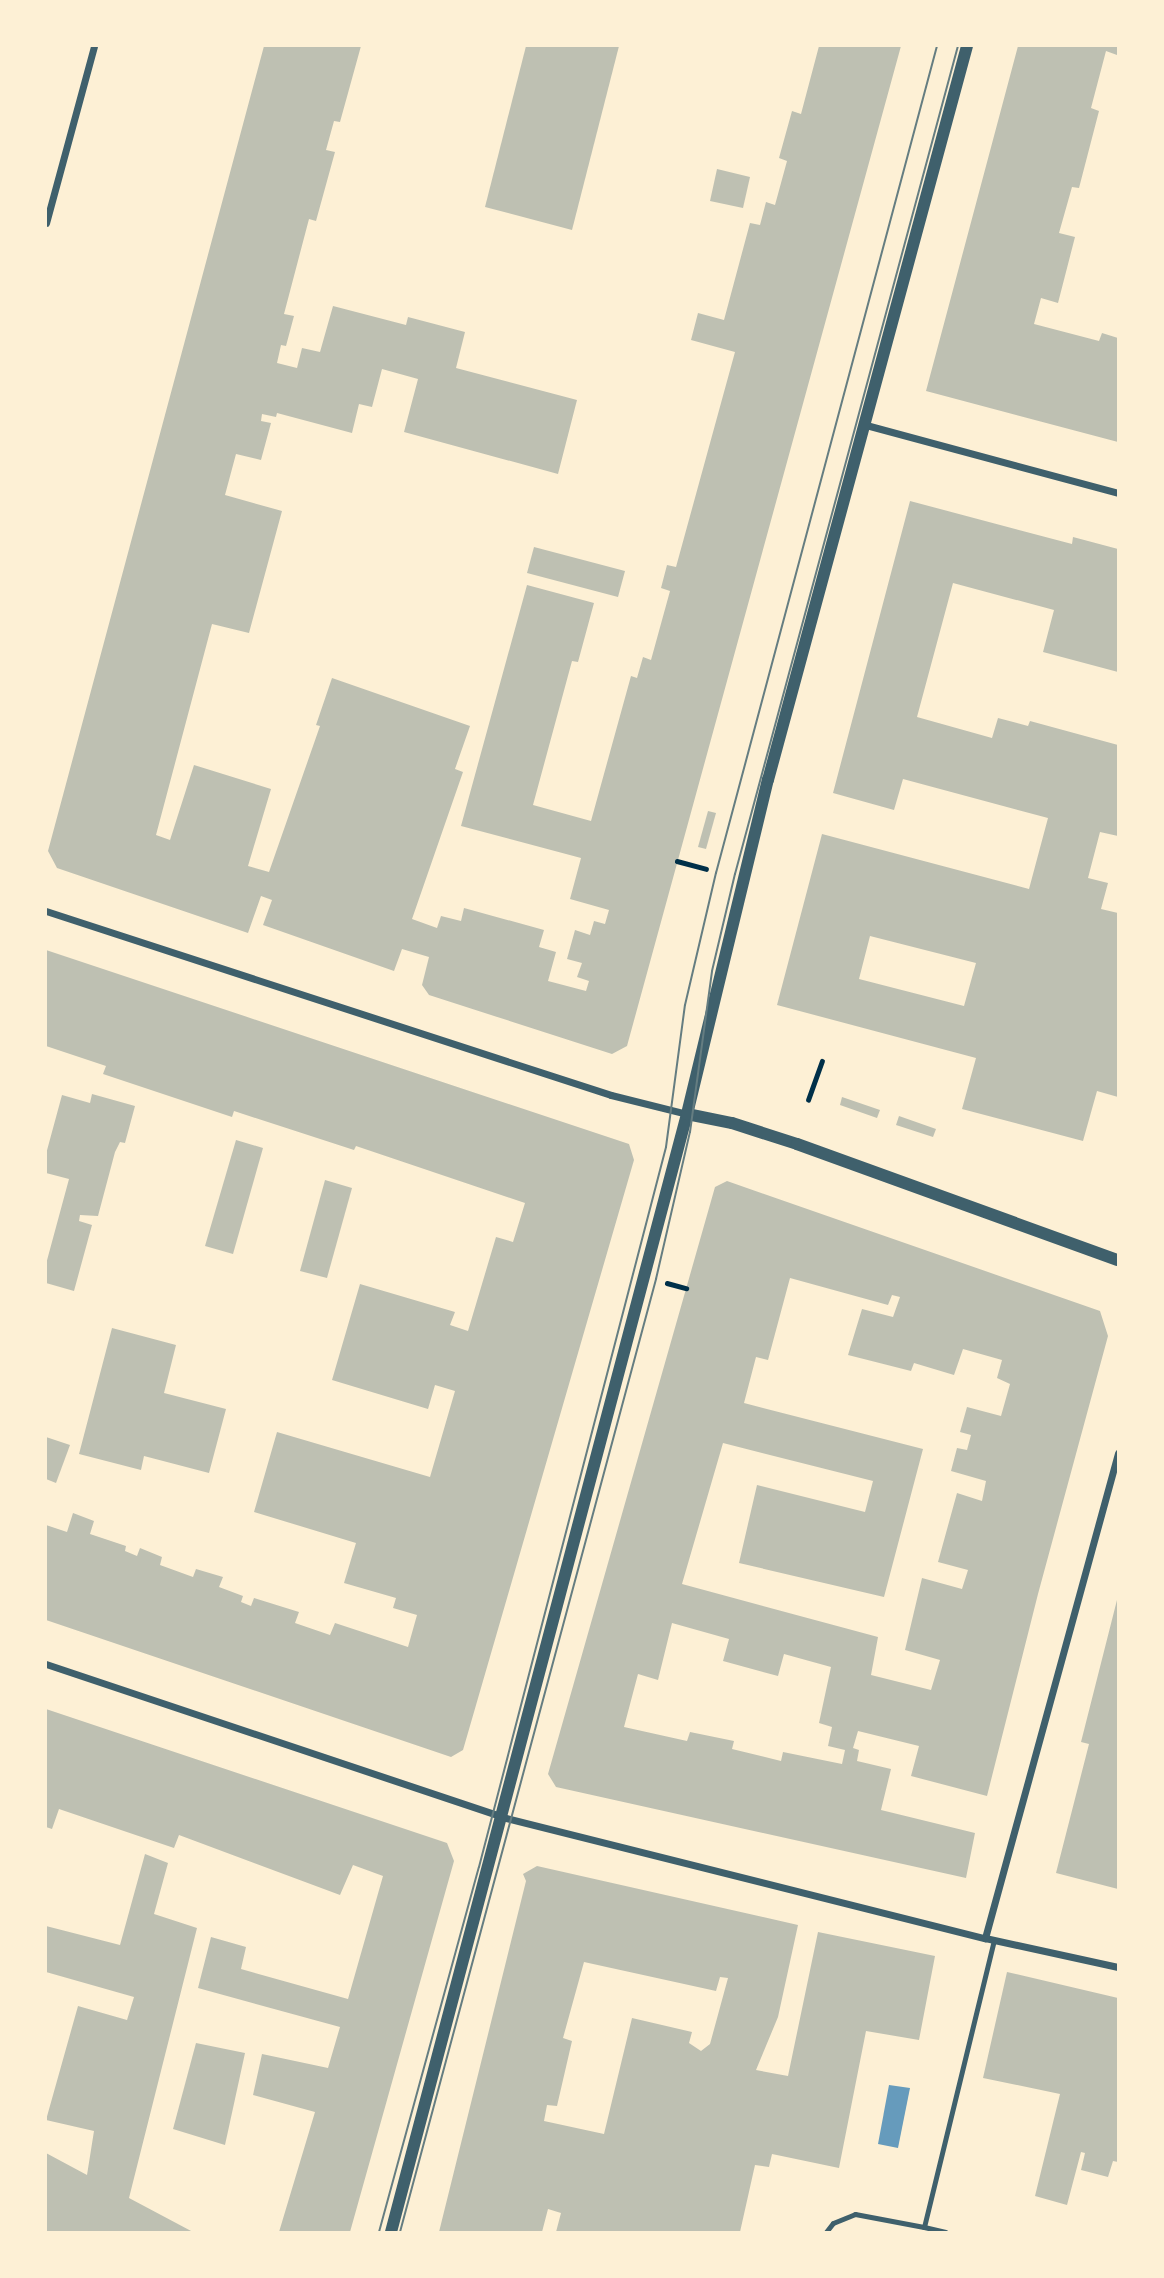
<!DOCTYPE html>
<style>
body{margin:0}
#map{position:relative;width:1164px;height:2278px;overflow:hidden;background:#fdf0d5;font-family:"Sofia Sans Condensed",sans-serif}
div>[style]{position:absolute}
[style*='--x']{left:calc(var(--x)*1px);top:calc(var(--y)*1px);width:calc(var(--w)*1px);rotate:calc(var(--a)*1deg)}
.water>*{inset:0;background:#669bbc}
.building>*{inset:0;background:#bec0b2}
.path>*{height:4.5px;margin:-2.25px;padding:0 2.25px;transform-origin:2.25px;border-radius:2.25px;background:#003049}
.service>*{height:5px;margin:-2.5px;padding:0 2.5px;transform-origin:2.5px;border-radius:2.5px;background:#3f606c}
.minor>*{height:7px;margin:-3.5px;padding:0 3.5px;transform-origin:3.5px;border-radius:3.5px;background:#3f606c}
.tertiary>*{height:12px;margin:-6px;padding:0 6px;transform-origin:6px;border-radius:6px;background:#3f606c}
.tram>*{height:2px;margin:-1px;padding:0 1px;transform-origin:1px;border-radius:1px;background:#657d81}
span{translate:-50% -50%;white-space:nowrap;text-align:center;line-height:1.15;-webkit-text-stroke:7px #fdf0d5;paint-order:stroke}
.frame{position:absolute;inset:0;border:47px solid #fdf0d5;pointer-events:none}
</style>
<div id="map">
<div class="water">
<div style="clip-path:polygon(889px 2085px,910px 2088px,898px 2148px,878px 2144px)"></div>
</div>
<div class="building">
<div style="clip-path:polygon(264px 46px,361px 46px,340px 122px,334px 121px,326px 150px,335px 152px,316px 221px,309px 219px,284px 314px,294px 316px,286px 346px,281px 345px,277px 363px,297px 368px,302px 348px,320px 352px,333px 306px,406px 325px,408px 317px,465px 332px,456px 368px,577px 400px,558px 474px,404px 432px,418px 379px,382px 369px,372px 407px,359px 404px,352px 433px,277px 413px,276px 417px,262px 414px,261px 421px,271px 423px,261px 460px,236px 454px,225px 495px,282px 511px,249px 633px,212px 624px,156px 835px,170px 840px,194px 765px,271px 789px,248px 866px,269px 872px,320px 726px,316px 725px,332px 678px,470px 726px,455px 769px,463px 772px,412px 919px,437px 928px,441px 916px,461px 921px,464px 908px,544px 930px,539px 947px,556px 952px,548px 981px,586px 991px,589px 981px,577px 977px,582px 963px,567px 959px,575px 930px,590px 935px,594px 921px,605px 924px,609px 910px,570px 899px,581px 858px,461px 826px,527px 585px,594px 603px,578px 662px,572px 661px,533px 805px,591px 821px,631px 676px,637px 678px,643px 657px,651px 660px,670px 591px,661px 588px,667px 565px,676px 567px,735px 352px,691px 340px,698px 313px,724px 320px,750px 223px,760px 225px,766px 202px,775px 205px,787px 161px,779px 158px,792px 111px,801px 114px,819px 46px,901px 46px,627px 1046px,612px 1054px,429px 995px,422px 985px,429px 957px,402px 949px,394px 971px,263px 925px,272px 900px,261px 896px,248px 933px,57px 868px,48px 851px)"></div>
<div style="clip-path:polygon(526px 46px,619px 46px,572px 230px,485px 207px)"></div>
<div style="clip-path:polygon(1018px 46px,1118px 46px,1117px 55px,1106px 51px,1091px 108px,1099px 111px,1079px 188px,1072px 187px,1059px 233px,1075px 237px,1058px 303px,1041px 298px,1034px 324px,1099px 341px,1102px 333px,1118px 338px,1118px 442px,926px 391px)"></div>
<div style="clip-path:polygon(717px 169px,750px 177px,743px 208px,710px 201px)"></div>
<div style="clip-path:polygon(evenodd,910px 501px,1072px 544px,1073px 537px,1118px 549px,1118px 672px,1043px 652px,1054px 610px,953px 583px,917px 717px,992px 738px,998px 718px,1028px 726px,1030px 721px,1118px 745px,1118px 836px,1100px 832px,1088px 878px,1108px 883px,1101px 909px,1118px 913px,1118px 1097px,1097px 1091px,1083px 1141px,962px 1109px,976px 1058px,777px 1005px,822px 834px,1029px 889px,1048px 818px,903px 779px,894px 810px,833px 793px,910px 501px,870px 936px,976px 963px,964px 1006px,859px 979px,870px 936px)"></div>
<div style="clip-path:polygon(534px 547px,625px 571px,618px 597px,527px 573px)"></div>
<div style="clip-path:polygon(708px 811px,716px 813px,706px 849px,698px 847px)"></div>
<div style="clip-path:polygon(46px 950px,629px 1144px,634px 1160px,587px 1322px,463px 1750px,451px 1757px,46px 1620px,46px 1525px,67px 1532px,73px 1513px,94px 1521px,90px 1534px,126px 1546px,125px 1551px,137px 1556px,140px 1548px,162px 1557px,160px 1565px,193px 1577px,196px 1569px,223px 1577px,219px 1587px,243px 1596px,241px 1602px,251px 1606px,254px 1598px,299px 1612px,295px 1623px,330px 1635px,335px 1623px,408px 1647px,417px 1615px,393px 1608px,396px 1598px,344px 1583px,356px 1543px,254px 1512px,277px 1432px,430px 1477px,455px 1391px,435px 1385px,428px 1409px,332px 1380px,360px 1284px,455px 1312px,450px 1325px,468px 1331px,496px 1237px,513px 1242px,525px 1203px,356px 1146px,354px 1150px,234px 1111px,232px 1117px,103px 1074px,106px 1066px,46px 1046px)"></div>
<div style="clip-path:polygon(92px 1094px,135px 1106px,125px 1143px,120px 1142px,115px 1152px,98px 1216px,80px 1215px,79px 1221px,92px 1225px,74px 1291px,46px 1283px,46px 1264px,69px 1179px,46px 1173px,46px 1154px,62px 1095px,90px 1103px)"></div>
<div style="clip-path:polygon(842px 1097px,880px 1110px,877px 1118px,840px 1105px)"></div>
<div style="clip-path:polygon(899px 1116px,936px 1129px,933px 1137px,896px 1125px)"></div>
<div style="clip-path:polygon(236px 1140px,263px 1148px,233px 1254px,205px 1246px)"></div>
<div style="clip-path:polygon(325px 1180px,352px 1188px,327px 1278px,300px 1271px)"></div>
<div style="clip-path:polygon(evenodd,727px 1181px,1100px 1311px,1108px 1336px,1038px 1594px,987px 1796px,911px 1776px,919px 1746px,858px 1731px,853px 1748px,859px 1750px,857px 1761px,891px 1769px,881px 1810px,975px 1833px,966px 1878px,556px 1787px,548px 1774px,715px 1187px,727px 1181px,790px 1278px,888px 1305px,892px 1295px,900px 1297px,893px 1317px,862px 1309px,848px 1355px,911px 1371px,914px 1363px,954px 1375px,963px 1349px,1002px 1360px,997px 1378px,1010px 1384px,1001px 1416px,967px 1407px,960px 1432px,971px 1435px,967px 1450px,957px 1448px,951px 1471px,986px 1481px,982px 1501px,957px 1493px,938px 1562px,968px 1570px,962px 1589px,922px 1578px,905px 1650px,940px 1660px,931px 1690px,871px 1675px,878px 1637px,682px 1584px,723px 1443px,873px 1481px,865px 1512px,757px 1485px,739px 1563px,884px 1597px,923px 1449px,744px 1403px,756px 1357px,768px 1360px,790px 1278px,727px 1181px,672px 1623px,729px 1639px,723px 1661px,778px 1676px,784px 1654px,831px 1667px,819px 1723px,832px 1727px,828px 1746px,845px 1750px,842px 1764px,783px 1752px,781px 1761px,732px 1749px,734px 1741px,690px 1732px,687px 1741px,624px 1727px,638px 1674px,658px 1680px,672px 1623px)"></div>
<div style="clip-path:polygon(112px 1328px,176px 1345px,164px 1393px,226px 1409px,209px 1473px,144px 1456px,141px 1470px,79px 1454px)"></div>
<div style="clip-path:polygon(46px 1437px,70px 1445px,56px 1483px,46px 1479px)"></div>
<div style="clip-path:polygon(1118px 1596px,1118px 1889px,1056px 1873px,1089px 1744px,1081px 1742px)"></div>
<div style="clip-path:polygon(46px 1709px,447px 1843px,454px 1861px,350px 2232px,279px 2232px,315px 2112px,253px 2095px,262px 2054px,328px 2068px,340px 2027px,198px 1988px,211px 1937px,246px 1947px,241px 1969px,348px 1999px,383px 1876px,353px 1865px,340px 1895px,179px 1835px,174px 1848px,59px 1809px,52px 1829px,46px 1827px)"></div>
<div style="clip-path:polygon(145px 1854px,168px 1863px,154px 1914px,197px 1928px,129px 2198px,193px 2232px,46px 2232px,46px 2153px,87px 2175px,94px 2131px,46px 2120px,78px 2006px,127px 2020px,134px 1997px,46px 1972px,46px 1926px,120px 1945px)"></div>
<div style="clip-path:polygon(evenodd,537px 1866px,798px 1925px,778px 2017px,756px 2070px,788px 2076px,818px 1932px,935px 1956px,919px 2040px,866px 2031px,839px 2168px,772px 2154px,769px 2167px,755px 2165px,740px 2232px,556px 2232px,561px 2213px,548px 2209px,542px 2232px,439px 2232px,526px 1881px,523px 1874px,537px 1866px,584px 1962px,716px 1991px,720px 1977px,728px 1978px,710px 2044px,701px 2051px,689px 2043px,692px 2032px,632px 2018px,604px 2134px,544px 2121px,547px 2105px,557px 2106px,572px 2041px,563px 2038px,584px 1962px)"></div>
<div style="clip-path:polygon(1007px 1972px,1118px 1998px,1118px 2162px,1113px 2161px,1108px 2177px,1081px 2170px,1085px 2153px,1081px 2152px,1067px 2205px,1035px 2196px,1060px 2094px,983px 2078px)"></div>
<div style="clip-path:polygon(196px 2043px,245px 2053px,225px 2145px,173px 2129px)"></div>
</div>
<div class="path">
<div style="--x:677;--y:861;--w:30;--a:15"></div>
<div style="--x:808;--y:1100;--w:41;--a:-70.3"></div>
<div style="--x:667;--y:1283;--w:20;--a:15"></div>
</div>
<div class="service">
<div style="--x:924;--y:2227;--w:22;--a:13"></div>
<div style="--x:826;--y:2232;--w:11;--a:-52"></div>
<div style="--x:833;--y:2223;--w:24;--a:-22"></div>
<div style="--x:855;--y:2214;--w:70;--a:10.7"></div>
<div style="--x:924;--y:2227;--w:295;--a:-76.3"></div>
</div>
<div class="minor">
<div style="--x:46;--y:223;--w:183;--a:-74.8"></div>
<div style="--x:866;--y:425;--w:261;--a:15.1"></div>
<div style="--x:46;--y:911;--w:594;--a:18.04"></div>
<div style="--x:611;--y:1095;--w:78;--a:14"></div>
<div style="--x:46;--y:1664;--w:481;--a:18.5"></div>
<div style="--x:502;--y:1817;--w:498;--a:14.1"></div>
<div style="--x:985;--y:1938;--w:136;--a:12.3"></div>
<div style="--x:985;--y:1938;--w:503;--a:-74.66"></div>
</div>
<div class="tertiary">
<div style="--x:687;--y:1114;--w:46;--a:11.3"></div>
<div style="--x:732;--y:1123;--w:68;--a:17.9"></div>
<div style="--x:797;--y:1144;--w:341;--a:19.9"></div>
<div style="--x:391;--y:2232;--w:1157;--a:-75.17"></div>
<div style="--x:687;--y:1114;--w:344;--a:-76.4"></div>
<div style="--x:768;--y:780;--w:760;--a:-74.83"></div>
</div>
<div class="tram">
<div style="--x:379;--y:2232;--w:378;--a:-74.7"></div>
<div style="--x:479;--y:1867;--w:744;--a:-75.44"></div>
<div style="--x:666;--y:1147;--w:143;--a:-82.4"></div>
<div style="--x:685;--y:1005;--w:136;--a:-76.8"></div>
<div style="--x:716;--y:873;--w:856;--a:-75.04"></div>
<div style="--x:400;--y:2232;--w:987;--a:-74.96"></div>
<div style="--x:656;--y:1279;--w:151;--a:-77"></div>
<div style="--x:690;--y:1132;--w:162;--a:-82.2"></div>
<div style="--x:712;--y:971;--w:100;--a:-76.7"></div>
<div style="--x:735;--y:874;--w:858;--a:-74.93"></div>
</div>
<div class="frame"></div>
</div>
